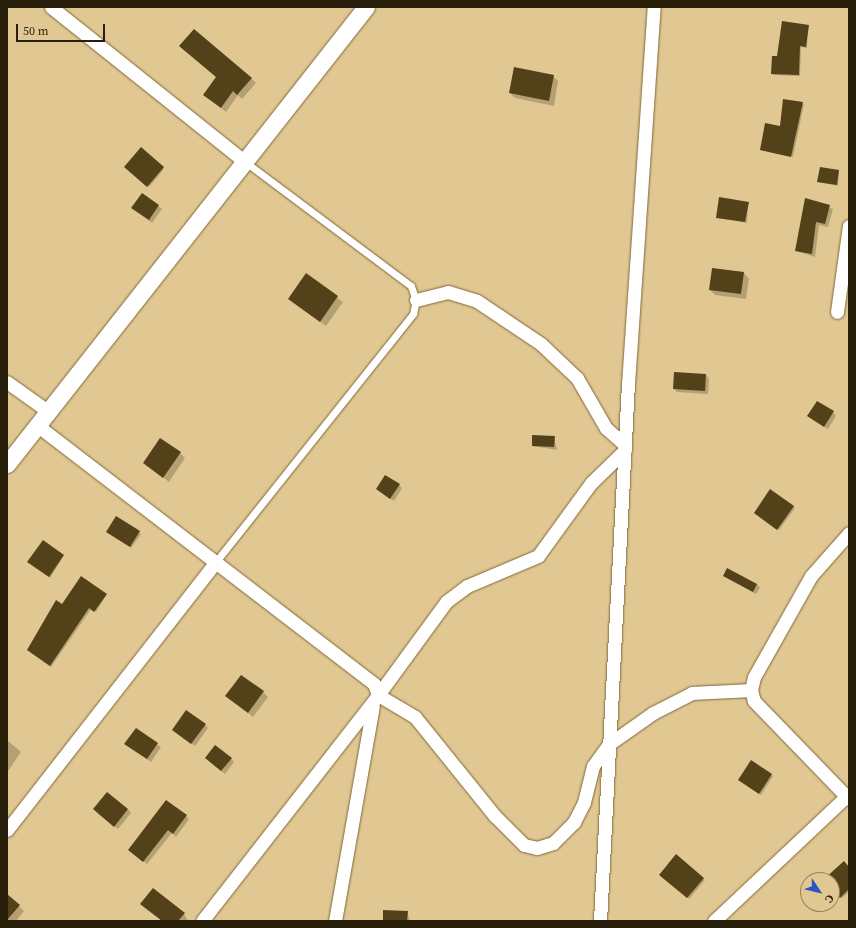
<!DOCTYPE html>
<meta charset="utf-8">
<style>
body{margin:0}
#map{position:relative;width:856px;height:928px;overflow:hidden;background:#e1c893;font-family:"Source Serif 4",serif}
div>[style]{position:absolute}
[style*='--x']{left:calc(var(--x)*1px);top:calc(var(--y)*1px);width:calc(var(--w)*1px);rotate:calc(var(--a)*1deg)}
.shadow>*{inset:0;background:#0003}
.building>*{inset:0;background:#53411a}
.roads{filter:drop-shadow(0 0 1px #806836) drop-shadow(0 0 1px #806836)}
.service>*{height:7px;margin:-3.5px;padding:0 3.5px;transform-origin:3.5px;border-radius:3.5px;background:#fff}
.minor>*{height:13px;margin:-6.5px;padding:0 6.5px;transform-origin:6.5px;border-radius:6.5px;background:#fff}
.tertiary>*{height:17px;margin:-8.5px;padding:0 8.5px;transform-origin:8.5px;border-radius:8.5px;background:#fff}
span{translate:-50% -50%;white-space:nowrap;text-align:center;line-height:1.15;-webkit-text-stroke:4px #e1c893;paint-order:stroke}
.frame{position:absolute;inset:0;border:8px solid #281f0a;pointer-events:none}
.north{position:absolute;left:800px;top:872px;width:40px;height:40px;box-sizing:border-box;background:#e1c893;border:1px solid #97845c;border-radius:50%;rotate:125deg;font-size:11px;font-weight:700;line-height:16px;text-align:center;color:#281f0a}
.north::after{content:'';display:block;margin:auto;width:14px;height:18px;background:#2b55c4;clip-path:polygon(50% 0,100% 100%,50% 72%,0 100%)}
.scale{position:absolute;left:16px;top:24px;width:89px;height:18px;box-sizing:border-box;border:2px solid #281f0a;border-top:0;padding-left:5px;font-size:12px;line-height:14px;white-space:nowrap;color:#281f0a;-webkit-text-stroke:3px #e1c893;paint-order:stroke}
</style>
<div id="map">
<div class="shadow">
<div style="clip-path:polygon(808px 25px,807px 48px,801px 47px,800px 76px,773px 75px,778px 57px)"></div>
<div style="clip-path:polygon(514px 68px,553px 76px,558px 81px,554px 106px,515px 98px,510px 93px)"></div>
<div style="clip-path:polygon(251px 78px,256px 83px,242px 99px,238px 95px,226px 112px,205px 95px)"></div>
<div style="clip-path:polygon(784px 100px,804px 104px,793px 157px,761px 150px,780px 127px)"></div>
<div style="clip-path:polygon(141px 149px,164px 169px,149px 187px,125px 167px)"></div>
<div style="clip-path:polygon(839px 171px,838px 186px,818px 182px)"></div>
<div style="clip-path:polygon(142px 194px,162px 209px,152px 223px,136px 211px)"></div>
<div style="clip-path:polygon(806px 200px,833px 209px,828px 227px,819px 225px,815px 257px,796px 251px)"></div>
<div style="clip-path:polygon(748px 203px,747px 223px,717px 217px)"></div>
<div style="clip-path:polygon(713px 269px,744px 273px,749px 279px,746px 299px,715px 295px,710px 290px)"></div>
<div style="clip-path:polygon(306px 275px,343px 302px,326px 326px,289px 299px)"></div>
<div style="clip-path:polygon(706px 375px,709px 379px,708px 394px,677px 392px,674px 389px)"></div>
<div style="clip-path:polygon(833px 412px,836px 416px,828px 429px,812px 419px)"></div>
<div style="clip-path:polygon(554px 437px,557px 450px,533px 446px)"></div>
<div style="clip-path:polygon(180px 453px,185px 458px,169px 482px,144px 463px)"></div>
<div style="clip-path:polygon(399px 485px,402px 488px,394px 501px,377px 489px)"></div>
<div style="clip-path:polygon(771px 491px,795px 508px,779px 530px,756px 514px)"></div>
<div style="clip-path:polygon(116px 518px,141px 534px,131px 548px,109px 533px)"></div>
<div style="clip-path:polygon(64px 555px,50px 578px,30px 563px)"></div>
<div style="clip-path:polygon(724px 576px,757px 584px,760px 588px,756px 594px)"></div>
<div style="clip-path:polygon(106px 595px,96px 612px,91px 609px,51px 667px,30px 652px,62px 605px)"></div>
<div style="clip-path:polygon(263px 692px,268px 697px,253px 717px,227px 696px)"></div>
<div style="clip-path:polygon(205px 725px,208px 728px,195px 746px,176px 733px)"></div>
<div style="clip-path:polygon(136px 729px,161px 747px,151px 762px,129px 747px)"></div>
<div style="clip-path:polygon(7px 740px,21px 752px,8px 771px,7px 770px)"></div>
<div style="clip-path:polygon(231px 759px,234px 762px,225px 774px,209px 761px)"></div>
<div style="clip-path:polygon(751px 762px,773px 776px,761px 795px,740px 781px)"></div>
<div style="clip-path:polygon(128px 809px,131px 813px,118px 829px,97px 813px)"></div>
<div style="clip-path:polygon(186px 816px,189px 819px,176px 837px,172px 833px,147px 864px,133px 853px)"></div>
<div style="clip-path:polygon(677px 856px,705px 880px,689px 899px,661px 875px)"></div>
<div style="clip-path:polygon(849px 868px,849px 892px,842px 898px,832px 887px,832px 880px,826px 880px)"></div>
<div style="clip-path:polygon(7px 895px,24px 911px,16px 921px,7px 921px)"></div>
<div style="clip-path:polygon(407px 912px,410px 921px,384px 921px)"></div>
<div style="clip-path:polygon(184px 914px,188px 921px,162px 921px)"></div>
</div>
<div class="building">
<div style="clip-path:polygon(782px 21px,809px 25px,806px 47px,800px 46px,799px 75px,771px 74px,772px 56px,777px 56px)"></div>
<div style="clip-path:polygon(194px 29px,252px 78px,237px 95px,233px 91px,221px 108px,203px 95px,216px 77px,179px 46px)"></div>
<div style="clip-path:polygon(514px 67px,554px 75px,549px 101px,509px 93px)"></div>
<div style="clip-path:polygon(783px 99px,803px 102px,791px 157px,760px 150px,765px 123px,780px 126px)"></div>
<div style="clip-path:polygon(141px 147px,164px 167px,147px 187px,124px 167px)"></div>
<div style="clip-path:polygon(820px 167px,839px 170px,837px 185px,817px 182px)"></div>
<div style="clip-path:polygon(142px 193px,159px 205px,149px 220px,131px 208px)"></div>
<div style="clip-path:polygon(719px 197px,749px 202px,745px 222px,716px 218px)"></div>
<div style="clip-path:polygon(805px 198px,830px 205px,825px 224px,816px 222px,812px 254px,795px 251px)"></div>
<div style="clip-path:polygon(712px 268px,744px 272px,741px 294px,709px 290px)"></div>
<div style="clip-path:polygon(306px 273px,338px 296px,320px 322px,288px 299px)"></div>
<div style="clip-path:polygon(674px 372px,706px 374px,705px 391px,673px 389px)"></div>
<div style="clip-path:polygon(817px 401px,834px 411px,824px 427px,807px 416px)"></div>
<div style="clip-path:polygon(532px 435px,555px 436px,554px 447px,532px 446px)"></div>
<div style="clip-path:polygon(160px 438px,181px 452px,163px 478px,143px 463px)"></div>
<div style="clip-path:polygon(385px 475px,400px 484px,390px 499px,376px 489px)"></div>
<div style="clip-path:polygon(770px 489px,794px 506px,777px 530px,754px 513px)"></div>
<div style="clip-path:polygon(116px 516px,140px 531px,130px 547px,106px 532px)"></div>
<div style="clip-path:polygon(43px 540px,64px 555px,49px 577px,27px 562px)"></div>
<div style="clip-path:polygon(727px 568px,757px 584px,753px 592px,723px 576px)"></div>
<div style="clip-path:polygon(81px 576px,107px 594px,94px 612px,89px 608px,50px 666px,27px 650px,56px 600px,62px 604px)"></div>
<div style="clip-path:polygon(241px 675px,264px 691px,248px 713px,225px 696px)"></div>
<div style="clip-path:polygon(186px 710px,206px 724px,191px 744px,172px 730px)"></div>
<div style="clip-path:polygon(136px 728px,158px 743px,147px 759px,124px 744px)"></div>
<div style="clip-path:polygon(215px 745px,232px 758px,221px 771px,205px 758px)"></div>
<div style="clip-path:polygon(751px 760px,772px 774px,759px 794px,738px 780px)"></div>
<div style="clip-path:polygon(107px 792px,128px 809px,114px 827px,93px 809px)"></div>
<div style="clip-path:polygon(166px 800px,187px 815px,173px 834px,168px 830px,143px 862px,128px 850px)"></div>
<div style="clip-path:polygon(676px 854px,704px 878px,687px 898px,659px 875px)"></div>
<div style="clip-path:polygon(844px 861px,849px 867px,849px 889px,840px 898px,832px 889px,832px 880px,823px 880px)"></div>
<div style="clip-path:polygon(153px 888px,185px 913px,178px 921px,162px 921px,140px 904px)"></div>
<div style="clip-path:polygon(7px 894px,20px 905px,7px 920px)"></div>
<div style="clip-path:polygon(383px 910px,408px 911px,407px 921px,383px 921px)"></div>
</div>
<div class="roads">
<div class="service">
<div style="--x:214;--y:564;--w:320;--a:-51.5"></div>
<div style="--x:413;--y:314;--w:14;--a:-78"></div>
<div style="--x:416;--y:300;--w:15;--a:-110"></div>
<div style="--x:411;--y:286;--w:209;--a:-143.2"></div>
</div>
<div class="minor">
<div style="--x:51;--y:7;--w:247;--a:38.6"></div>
<div style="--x:416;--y:300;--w:33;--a:-14"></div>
<div style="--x:448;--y:292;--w:30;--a:17"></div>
<div style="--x:477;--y:301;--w:77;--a:33.9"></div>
<div style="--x:541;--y:344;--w:50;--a:43.4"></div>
<div style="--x:577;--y:378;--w:58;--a:59.9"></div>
<div style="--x:606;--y:428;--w:25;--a:42"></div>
<div style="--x:837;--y:312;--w:87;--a:-82.1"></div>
<div style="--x:7;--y:382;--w:52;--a:35.5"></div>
<div style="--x:38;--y:426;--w:424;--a:37.5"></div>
<div style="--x:374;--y:684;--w:12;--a:70"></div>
<div style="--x:378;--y:695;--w:286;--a:127.9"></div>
<div style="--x:625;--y:450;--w:47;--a:135.9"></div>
<div style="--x:591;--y:483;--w:90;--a:126"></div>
<div style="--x:538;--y:556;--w:77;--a:157.1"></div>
<div style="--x:467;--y:586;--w:26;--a:143"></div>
<div style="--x:446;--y:602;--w:115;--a:126.2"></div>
<div style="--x:378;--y:695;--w:43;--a:30.7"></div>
<div style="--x:415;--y:717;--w:127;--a:51.1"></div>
<div style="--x:495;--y:816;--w:41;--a:45"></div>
<div style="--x:524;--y:845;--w:13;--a:13"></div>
<div style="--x:537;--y:848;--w:17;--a:-17"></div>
<div style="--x:553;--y:843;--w:30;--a:-45"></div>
<div style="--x:574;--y:822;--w:22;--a:-63"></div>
<div style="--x:584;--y:802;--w:37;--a:-76"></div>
<div style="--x:593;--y:766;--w:27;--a:-54"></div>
<div style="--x:609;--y:744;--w:54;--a:-35.2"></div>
<div style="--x:653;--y:713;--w:44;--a:-27.1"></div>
<div style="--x:692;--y:693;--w:59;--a:-2.9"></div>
<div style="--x:849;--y:533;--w:57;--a:131.5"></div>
<div style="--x:811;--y:576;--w:116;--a:119.4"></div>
<div style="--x:754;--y:677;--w:13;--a:103"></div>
<div style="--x:751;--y:690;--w:11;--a:75"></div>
<div style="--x:754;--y:701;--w:136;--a:45.9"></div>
<div style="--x:7;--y:830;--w:337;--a:-52.1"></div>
<div style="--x:335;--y:921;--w:218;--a:-80"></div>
<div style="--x:600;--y:921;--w:538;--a:-87.02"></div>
<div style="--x:628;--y:384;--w:378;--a:-86.1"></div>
<div style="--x:714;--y:921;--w:185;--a:-43.3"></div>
</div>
<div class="tertiary">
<div style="--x:7;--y:464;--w:581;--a:-51.85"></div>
</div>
</div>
<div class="frame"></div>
<div class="north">С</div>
<div class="scale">50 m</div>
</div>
